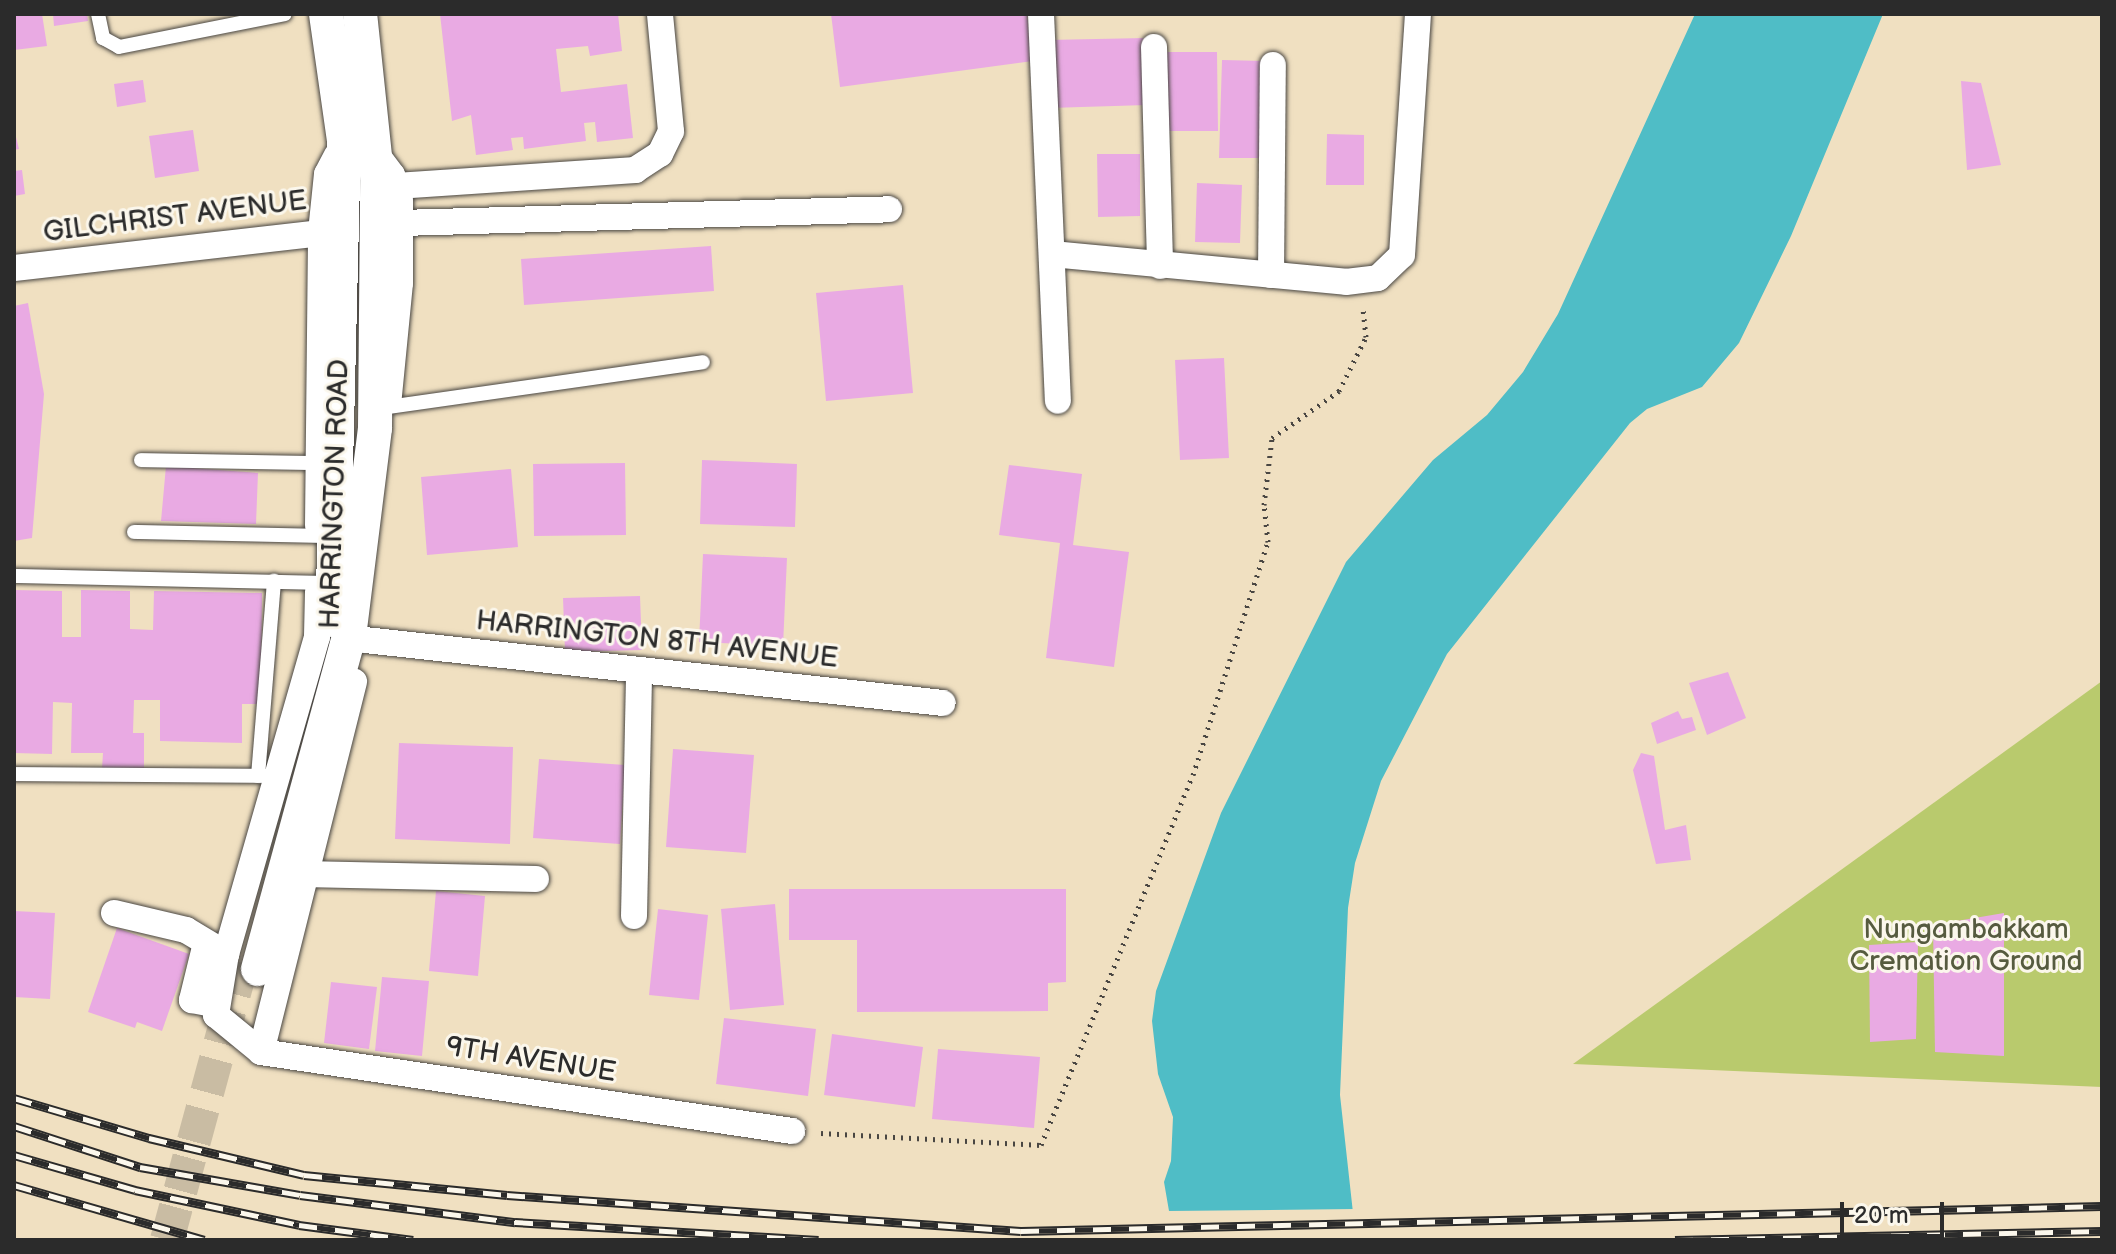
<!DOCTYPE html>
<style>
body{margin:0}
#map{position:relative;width:2116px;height:1254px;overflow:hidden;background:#f0e0c1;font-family:"Balsamiq Sans",sans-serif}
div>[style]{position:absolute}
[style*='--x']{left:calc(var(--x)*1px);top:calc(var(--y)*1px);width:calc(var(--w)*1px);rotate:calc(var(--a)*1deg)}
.green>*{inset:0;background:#b9ca6d}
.water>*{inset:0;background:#4fbdc6}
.pier>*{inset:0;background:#f0e0c1}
.building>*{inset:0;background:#e9aae3}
.tertiary-tunnel>*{height:34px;margin-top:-17px;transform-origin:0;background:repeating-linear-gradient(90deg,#c9bca3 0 34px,transparent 0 51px)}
.path>*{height:5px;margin-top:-2.5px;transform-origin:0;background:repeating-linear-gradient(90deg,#494642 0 2px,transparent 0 8px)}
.roads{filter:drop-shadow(0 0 2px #494642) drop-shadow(0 0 2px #494642)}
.service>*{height:14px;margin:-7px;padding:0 7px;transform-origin:7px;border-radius:7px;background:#fff}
.minor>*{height:26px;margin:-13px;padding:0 13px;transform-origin:13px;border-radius:13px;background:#fff}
.tertiary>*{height:34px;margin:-17px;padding:0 17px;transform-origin:17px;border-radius:17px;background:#fff}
.rail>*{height:9px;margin-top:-4.5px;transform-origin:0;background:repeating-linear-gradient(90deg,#fbf7ec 0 18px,#2b2b2b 0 36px);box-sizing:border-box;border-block:2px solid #2b2b2b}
span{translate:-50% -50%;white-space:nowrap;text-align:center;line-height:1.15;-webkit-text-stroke:6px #fbf7ec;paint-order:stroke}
.street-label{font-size:28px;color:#2b2b2b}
.park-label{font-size:28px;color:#565b3f}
.frame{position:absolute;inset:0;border:16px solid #2b2b2b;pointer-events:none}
.scale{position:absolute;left:1840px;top:1202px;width:104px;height:36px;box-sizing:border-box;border:4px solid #2b2b2b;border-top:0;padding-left:10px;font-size:24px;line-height:28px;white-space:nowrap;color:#2b2b2b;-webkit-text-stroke:6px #fbf7ec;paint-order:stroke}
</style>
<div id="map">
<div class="green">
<div style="clip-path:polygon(2102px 681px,2102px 1087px,1573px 1064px)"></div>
</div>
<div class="water">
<div style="clip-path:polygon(1695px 14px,1883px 14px,1791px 236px,1739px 343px,1702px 387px,1647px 409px,1630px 423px,1447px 654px,1381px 781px,1355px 863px,1348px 908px,1340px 1095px,1356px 1240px,1174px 1240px,1164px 1182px,1171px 1161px,1173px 1117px,1158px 1074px,1152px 1021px,1156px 991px,1221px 813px,1346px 562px,1433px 460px,1487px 415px,1523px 372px,1558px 314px)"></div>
</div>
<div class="pier">
<div style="clip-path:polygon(1355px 1209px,1360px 1240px,1170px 1240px,1167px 1211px)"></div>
</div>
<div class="building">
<div style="clip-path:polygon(14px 14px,42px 14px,47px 46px,14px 50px)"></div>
<div style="clip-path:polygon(53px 14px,87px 14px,88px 21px,54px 26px)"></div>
<div style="clip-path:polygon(440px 14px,618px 14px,622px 51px,590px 56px,588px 46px,556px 49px,561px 92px,627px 84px,633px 138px,597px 142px,595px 122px,584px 123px,586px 141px,524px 149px,523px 137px,511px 138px,513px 150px,476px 155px,471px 115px,452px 121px)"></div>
<div style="clip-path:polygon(831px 14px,1027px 14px,1033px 61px,840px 87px)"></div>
<div style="clip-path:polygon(1145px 38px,1147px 105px,1049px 108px,1047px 40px)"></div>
<div style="clip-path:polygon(1164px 52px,1217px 52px,1218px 131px,1165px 131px)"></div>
<div style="clip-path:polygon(1222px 60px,1265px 61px,1262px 158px,1219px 158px)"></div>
<div style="clip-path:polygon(143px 80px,146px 102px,117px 107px,114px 84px)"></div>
<div style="clip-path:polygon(1961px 81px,1981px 83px,2001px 165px,1967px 170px)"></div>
<div style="clip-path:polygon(14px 129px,19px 149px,14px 150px)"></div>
<div style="clip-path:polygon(193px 130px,199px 171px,155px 178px,149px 136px)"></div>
<div style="clip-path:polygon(1327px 134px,1364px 135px,1364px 185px,1326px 185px)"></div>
<div style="clip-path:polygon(1097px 154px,1140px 154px,1140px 216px,1098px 217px)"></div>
<div style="clip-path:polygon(22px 170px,25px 194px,14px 196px,14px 171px)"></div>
<div style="clip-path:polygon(1197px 183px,1242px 185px,1240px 243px,1195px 242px)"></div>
<div style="clip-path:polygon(711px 246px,714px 291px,524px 305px,521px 259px)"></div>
<div style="clip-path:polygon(903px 285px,913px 393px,826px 401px,816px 293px)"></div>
<div style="clip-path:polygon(28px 303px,44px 394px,32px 538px,14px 541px,14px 306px)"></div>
<div style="clip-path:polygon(1224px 358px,1229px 458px,1180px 460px,1175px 360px)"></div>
<div style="clip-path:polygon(702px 460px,797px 464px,795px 527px,700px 524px)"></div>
<div style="clip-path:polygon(625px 463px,626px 535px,534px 536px,533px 464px)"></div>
<div style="clip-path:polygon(1009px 465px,1082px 474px,1073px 545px,1129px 552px,1114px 667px,1046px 658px,1060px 543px,999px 535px)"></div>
<div style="clip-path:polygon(166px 466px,258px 473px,256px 524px,161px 521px)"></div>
<div style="clip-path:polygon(511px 469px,518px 547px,427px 555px,421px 477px)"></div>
<div style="clip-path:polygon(703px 554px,787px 558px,783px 646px,699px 642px)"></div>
<div style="clip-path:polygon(14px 590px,62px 591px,62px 637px,81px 637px,81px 590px,130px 591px,130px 629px,153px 630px,154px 591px,262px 593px,261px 704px,242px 704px,242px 743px,160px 741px,160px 700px,134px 700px,133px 733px,144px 733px,144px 770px,102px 769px,103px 753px,71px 753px,72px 703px,53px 702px,52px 754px,14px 753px)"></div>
<div style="clip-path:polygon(640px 596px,642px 650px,565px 652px,563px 598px)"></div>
<div style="clip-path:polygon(1728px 672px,1746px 718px,1707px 735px,1689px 683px)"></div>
<div style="clip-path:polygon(1678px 711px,1682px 719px,1692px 717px,1696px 730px,1657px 744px,1651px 723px)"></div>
<div style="clip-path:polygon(399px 743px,513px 747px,510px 844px,395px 839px)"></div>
<div style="clip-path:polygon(673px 749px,754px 755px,746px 853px,666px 847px)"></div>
<div style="clip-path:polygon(1641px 753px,1654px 756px,1665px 830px,1686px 825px,1691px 860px,1656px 864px,1633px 770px)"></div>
<div style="clip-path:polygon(539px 759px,625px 765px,620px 844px,533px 838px)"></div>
<div style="clip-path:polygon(789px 889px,1066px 889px,1066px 982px,1048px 983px,1048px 1011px,857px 1012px,857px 940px,789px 940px)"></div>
<div style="clip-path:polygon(436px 891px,485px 896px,478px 976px,429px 971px)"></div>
<div style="clip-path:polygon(775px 904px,784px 1005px,730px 1010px,721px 909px)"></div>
<div style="clip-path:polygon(658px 909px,708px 915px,699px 1000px,649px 995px)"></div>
<div style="clip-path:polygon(14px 911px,55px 913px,50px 999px,14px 997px)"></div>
<div style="clip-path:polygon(2004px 913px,2004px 1056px,1935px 1052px,1933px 925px)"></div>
<div style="clip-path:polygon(117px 928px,189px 954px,162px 1031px,137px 1022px,135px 1028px,88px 1012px)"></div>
<div style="clip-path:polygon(1918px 942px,1916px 1039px,1870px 1042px,1869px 945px)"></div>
<div style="clip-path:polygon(382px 977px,429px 981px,422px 1056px,375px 1051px)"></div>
<div style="clip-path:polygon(331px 982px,377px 987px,369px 1049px,324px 1043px)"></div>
<div style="clip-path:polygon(724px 1018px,816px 1029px,808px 1096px,716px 1084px)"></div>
<div style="clip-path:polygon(832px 1034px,923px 1047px,915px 1107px,824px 1095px)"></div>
<div style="clip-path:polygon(938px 1049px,1040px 1057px,1034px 1128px,932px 1119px)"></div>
</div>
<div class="tertiary-tunnel">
<div style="--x:167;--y:1240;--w:287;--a:-74.8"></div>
</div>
<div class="path">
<div style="--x:821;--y:1133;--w:220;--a:3.1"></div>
<div style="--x:1041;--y:1145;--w:400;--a:-67.7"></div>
<div style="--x:1193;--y:775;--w:245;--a:-72.2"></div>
<div style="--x:1268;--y:542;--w:37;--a:-96"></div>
<div style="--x:1264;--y:505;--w:67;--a:-83.2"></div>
<div style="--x:1272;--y:438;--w:82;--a:-35"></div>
<div style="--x:1339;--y:391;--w:60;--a:-63.4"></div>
<div style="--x:1366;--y:337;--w:29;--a:-96"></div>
</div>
<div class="roads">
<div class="service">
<div style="--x:98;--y:14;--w:25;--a:78"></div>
<div style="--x:103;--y:38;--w:18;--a:29"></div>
<div style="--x:119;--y:47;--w:169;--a:-11.2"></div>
<div style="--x:388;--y:407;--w:318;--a:-8.1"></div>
<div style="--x:141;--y:460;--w:177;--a:1"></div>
<div style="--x:134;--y:532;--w:184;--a:1.2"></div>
<div style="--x:14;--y:576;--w:304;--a:1.3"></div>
<div style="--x:14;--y:774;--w:263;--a:0.4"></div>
<div style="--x:258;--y:776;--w:196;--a:-85.3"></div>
</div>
<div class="minor">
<div style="--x:1041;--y:14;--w:387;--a:87.5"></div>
<div style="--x:1154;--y:47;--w:219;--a:88.4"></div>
<div style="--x:374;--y:151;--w:30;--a:53"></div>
<div style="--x:392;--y:175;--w:27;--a:73"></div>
<div style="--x:400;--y:201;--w:82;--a:90"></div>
<div style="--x:400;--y:283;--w:114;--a:95.6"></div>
<div style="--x:396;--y:186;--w:240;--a:-3.8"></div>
<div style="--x:635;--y:170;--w:30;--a:-33"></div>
<div style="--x:660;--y:154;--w:25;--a:-64"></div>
<div style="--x:671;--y:131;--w:118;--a:-95.4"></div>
<div style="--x:400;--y:223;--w:489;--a:-1.6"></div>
<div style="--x:1052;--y:254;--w:295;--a:5.4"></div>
<div style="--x:1346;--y:282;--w:32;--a:-7"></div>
<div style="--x:1378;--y:278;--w:33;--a:-44"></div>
<div style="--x:1402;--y:255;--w:242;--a:-86.2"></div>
<div style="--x:14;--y:268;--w:325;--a:-6.5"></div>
<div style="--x:1271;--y:275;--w:210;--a:-89.5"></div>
<div style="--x:318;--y:525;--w:293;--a:-89.4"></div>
<div style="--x:321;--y:232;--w:58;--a:-84.1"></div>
<div style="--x:327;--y:174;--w:21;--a:-62"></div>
<div style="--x:318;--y:592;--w:45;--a:91.3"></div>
<div style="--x:317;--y:637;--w:330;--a:106"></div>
<div style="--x:226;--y:954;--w:62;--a:99.3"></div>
<div style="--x:216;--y:1015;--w:58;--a:39.4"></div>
<div style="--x:261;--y:1052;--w:382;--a:-75.9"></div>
<div style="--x:365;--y:640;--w:581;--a:6.22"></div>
<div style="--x:304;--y:874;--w:232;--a:1.2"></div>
<div style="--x:114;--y:913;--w:74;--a:13.3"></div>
<div style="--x:186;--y:930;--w:47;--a:31"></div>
<div style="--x:634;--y:916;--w:246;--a:-88.8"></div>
<div style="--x:206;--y:943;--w:59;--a:103.8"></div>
<div style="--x:192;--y:1000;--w:25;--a:11"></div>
<div style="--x:261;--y:1052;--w:537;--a:8.46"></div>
</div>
<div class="tertiary">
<div style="--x:326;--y:14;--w:127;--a:81.9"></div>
<div style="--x:344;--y:140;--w:480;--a:91.4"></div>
<div style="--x:258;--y:969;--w:344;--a:-74.7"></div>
<div style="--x:349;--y:637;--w:211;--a:-82.9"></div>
<div style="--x:375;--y:428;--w:253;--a:-89.5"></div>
<div style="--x:377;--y:175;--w:162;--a:-96"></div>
</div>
</div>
<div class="rail">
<div style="--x:14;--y:1098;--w:141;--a:16.5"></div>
<div style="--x:149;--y:1138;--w:159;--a:13.4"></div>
<div style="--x:304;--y:1175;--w:204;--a:5.6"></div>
<div style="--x:507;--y:1195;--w:515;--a:4.01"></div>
<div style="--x:1021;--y:1231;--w:1081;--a:-1.32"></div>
<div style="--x:14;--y:1126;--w:133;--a:18"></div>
<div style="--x:140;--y:1167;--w:162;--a:9.9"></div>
<div style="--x:300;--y:1195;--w:217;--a:7.2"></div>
<div style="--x:515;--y:1222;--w:304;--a:3.4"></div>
<div style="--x:14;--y:1155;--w:126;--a:16.1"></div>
<div style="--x:135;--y:1190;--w:168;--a:12"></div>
<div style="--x:299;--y:1225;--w:115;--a:7.5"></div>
<div style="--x:14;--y:1185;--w:198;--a:16.1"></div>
<div style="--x:1675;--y:1240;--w:427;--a:-1.2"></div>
</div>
<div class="street-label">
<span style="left:175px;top:217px;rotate:-7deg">GILCHRIST AVENUE</span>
<span style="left:335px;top:494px;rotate:-88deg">HARRINGTON ROAD</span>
<span style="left:657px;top:640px;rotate:6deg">HARRINGTON 8TH AVENUE</span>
<span style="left:531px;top:1060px;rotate:9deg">9TH AVENUE</span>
</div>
<div class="park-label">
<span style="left:1966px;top:946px">Nungambakkam<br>Cremation Ground</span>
</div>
<div class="frame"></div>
<div class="scale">20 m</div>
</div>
